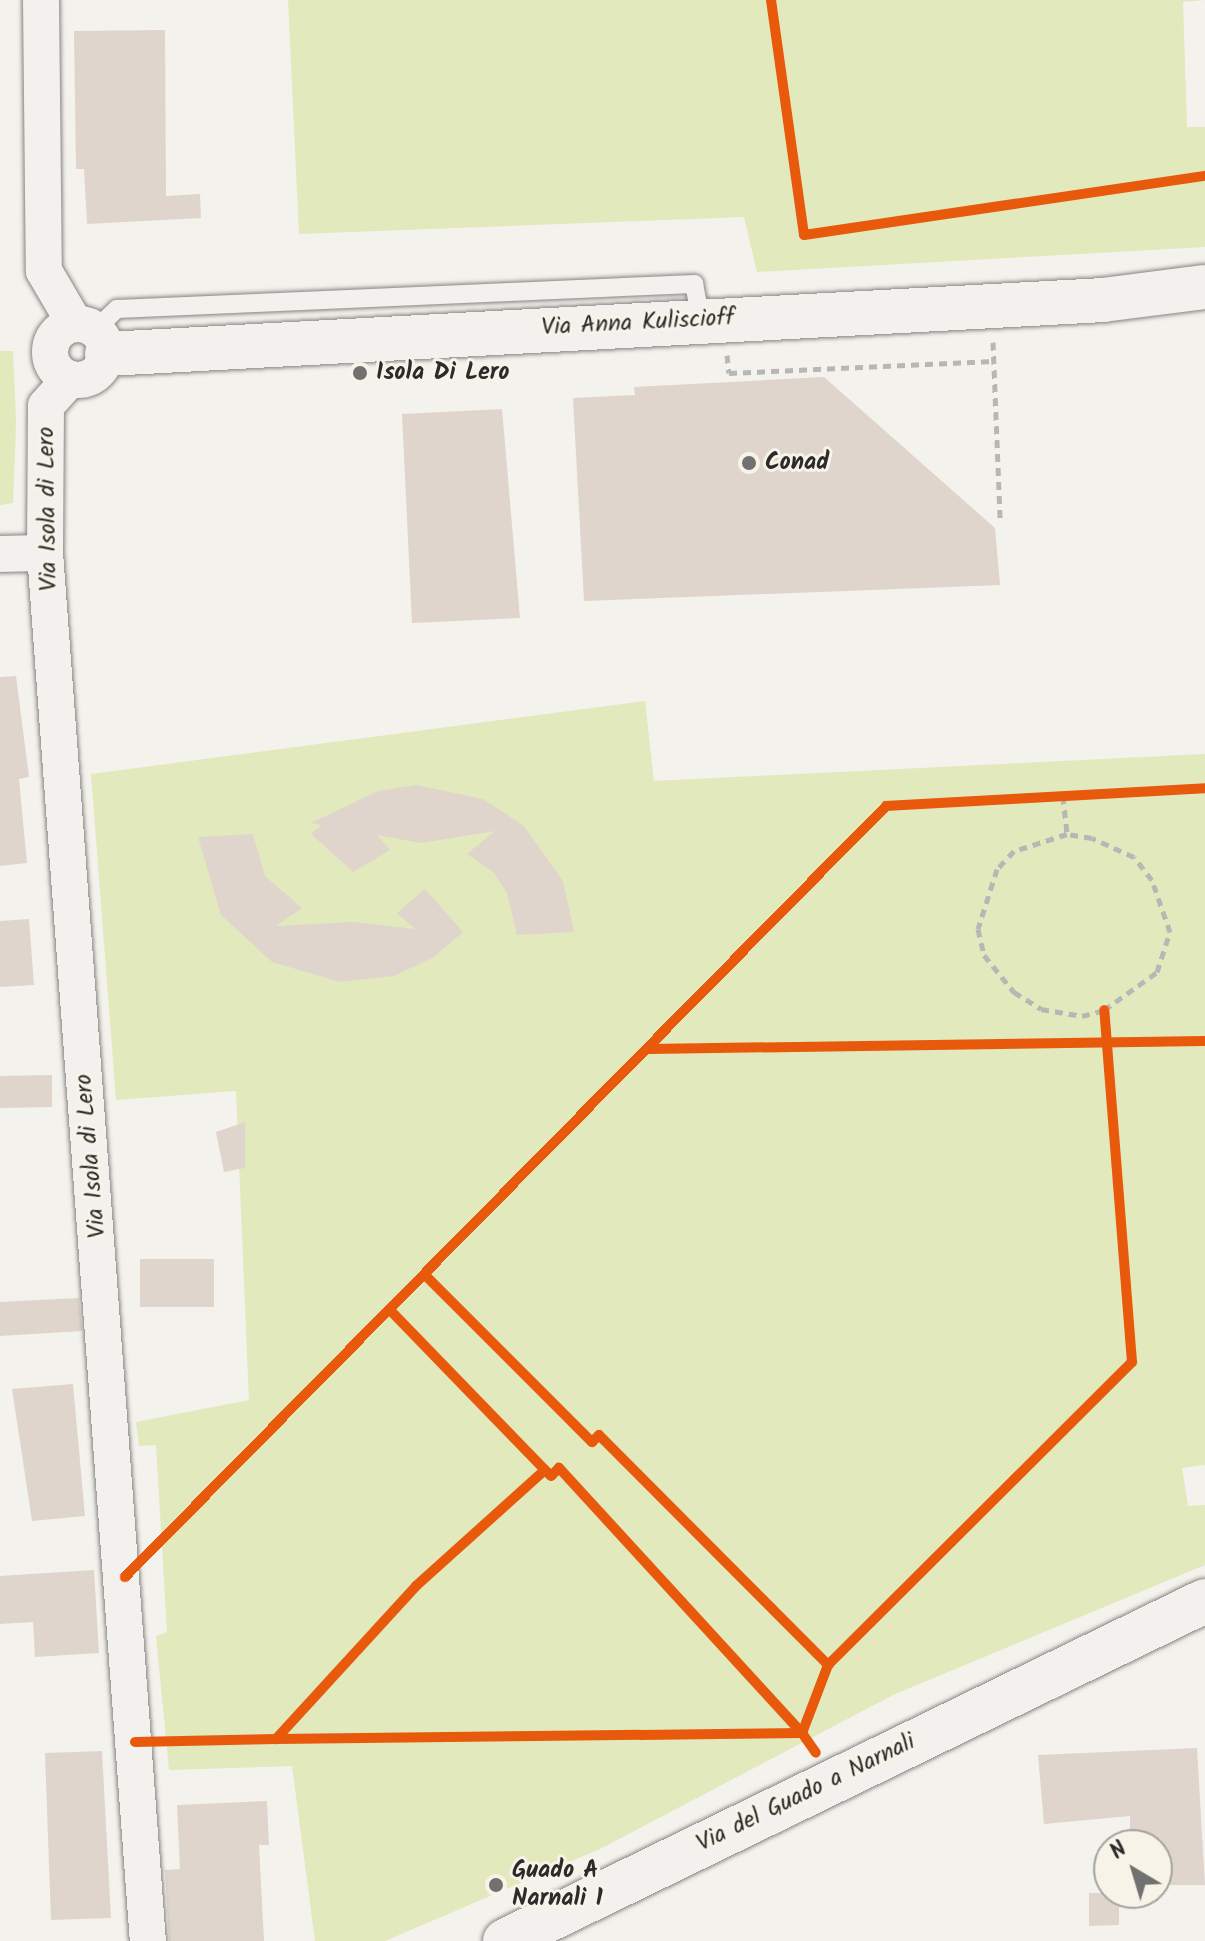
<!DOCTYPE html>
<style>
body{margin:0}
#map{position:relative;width:1205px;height:1941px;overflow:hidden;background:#f4f2ec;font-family:Kalam,sans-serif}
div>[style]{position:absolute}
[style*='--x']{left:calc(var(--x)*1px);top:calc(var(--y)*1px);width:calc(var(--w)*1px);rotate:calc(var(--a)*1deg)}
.green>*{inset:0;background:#e2e9bc}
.building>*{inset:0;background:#dfd5cc}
.path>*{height:5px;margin-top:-2.5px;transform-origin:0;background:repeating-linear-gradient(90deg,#b8b7b5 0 8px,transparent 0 14px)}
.roads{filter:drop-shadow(0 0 2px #858582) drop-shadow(0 0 2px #858582)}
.lane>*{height:18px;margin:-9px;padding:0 9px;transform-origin:9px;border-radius:9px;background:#f2f1ed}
.street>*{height:36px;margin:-18px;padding:0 18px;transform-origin:18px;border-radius:18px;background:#f2f1ed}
.street>.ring{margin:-18px;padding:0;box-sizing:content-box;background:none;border:36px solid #f2f1ed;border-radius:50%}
.secondary>*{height:44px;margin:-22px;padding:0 22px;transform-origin:22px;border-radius:22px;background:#f2f1ed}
.cycleway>*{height:10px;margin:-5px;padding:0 5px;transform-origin:5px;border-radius:5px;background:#e8590c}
.dots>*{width:22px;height:22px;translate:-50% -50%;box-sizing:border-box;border:4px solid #f7f3e8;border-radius:50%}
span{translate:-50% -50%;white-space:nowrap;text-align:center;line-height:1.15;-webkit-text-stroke:6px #f7f3e8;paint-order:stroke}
.street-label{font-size:24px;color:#2b2b2b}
.poi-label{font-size:24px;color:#2b2b2b;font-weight:700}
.left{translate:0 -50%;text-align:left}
.north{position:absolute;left:1093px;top:1829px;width:80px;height:80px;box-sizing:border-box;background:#f7f3e8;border:2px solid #a5a39c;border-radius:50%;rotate:322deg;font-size:22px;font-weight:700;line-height:32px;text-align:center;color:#2b2b2b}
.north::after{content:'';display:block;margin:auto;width:28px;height:36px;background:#71716f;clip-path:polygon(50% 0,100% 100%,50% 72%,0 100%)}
</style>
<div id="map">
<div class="green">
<div style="clip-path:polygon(288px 0,1205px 0,1183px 2px,1187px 127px,1205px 127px,1205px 247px,757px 272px,744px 217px,299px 234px)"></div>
<div style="clip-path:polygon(0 351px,13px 351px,16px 423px,13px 503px,0 505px)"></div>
<div style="clip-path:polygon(645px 701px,654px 781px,1205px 754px,1205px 1465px,1182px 1468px,1188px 1506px,1205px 1505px,1205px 1565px,893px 1695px,600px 1849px,385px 1941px,315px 1941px,292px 1766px,169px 1770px,156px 1636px,167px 1632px,156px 1445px,139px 1446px,136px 1422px,249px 1400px,236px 1091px,116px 1100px,91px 774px)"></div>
</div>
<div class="building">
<div style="clip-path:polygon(165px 30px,166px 196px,200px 194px,201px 218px,87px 224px,84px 169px,76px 169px,74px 31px)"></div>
<div style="clip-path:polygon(824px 377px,995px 528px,1000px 585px,584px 601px,573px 398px,635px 395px,634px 387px)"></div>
<div style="clip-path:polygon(502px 409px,520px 618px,412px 623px,402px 414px)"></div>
<div style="clip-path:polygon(16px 676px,29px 777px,19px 779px,27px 863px,0 866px,0 677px)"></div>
<div style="clip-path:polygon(417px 785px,483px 799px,524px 826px,563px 881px,574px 932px,517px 935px,507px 893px,494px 873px,467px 854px,495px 831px,421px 843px,377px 835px,390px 850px,353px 872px,311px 834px,322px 825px,311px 823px,378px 791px)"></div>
<div style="clip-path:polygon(253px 834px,265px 876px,302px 908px,276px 926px,353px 922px,415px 929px,397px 913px,425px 889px,463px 932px,434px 957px,394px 976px,340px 982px,272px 962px,221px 915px,198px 837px)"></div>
<div style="clip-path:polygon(29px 919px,34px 985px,0 987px,0 921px)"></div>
<div style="clip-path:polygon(52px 1075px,52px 1107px,0 1108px,0 1076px)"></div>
<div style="clip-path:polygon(245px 1122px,245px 1168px,224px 1172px,216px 1132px)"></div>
<div style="clip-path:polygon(140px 1259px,214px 1259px,214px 1307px,140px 1307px)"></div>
<div style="clip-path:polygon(79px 1298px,82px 1331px,0 1336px,0 1302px)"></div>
<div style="clip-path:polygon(73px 1384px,85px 1516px,32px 1521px,12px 1389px)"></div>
<div style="clip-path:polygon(94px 1570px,99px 1653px,35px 1657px,33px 1622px,0 1624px,0 1576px)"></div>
<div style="clip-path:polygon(1197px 1748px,1205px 1885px,1157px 1885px,1157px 1845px,1130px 1845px,1130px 1816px,1044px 1824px,1038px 1755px)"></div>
<div style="clip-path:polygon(102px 1751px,111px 1918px,51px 1920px,45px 1753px)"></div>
<div style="clip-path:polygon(267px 1801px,269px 1845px,259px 1845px,264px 1941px,169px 1941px,165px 1870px,180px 1869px,177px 1805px)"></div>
<div style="clip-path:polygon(1089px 1893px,1119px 1893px,1119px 1925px,1089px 1926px)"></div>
</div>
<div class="path">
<div style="--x:993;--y:342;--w:176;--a:87.7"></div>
<div style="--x:727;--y:355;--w:18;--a:84"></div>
<div style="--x:729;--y:373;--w:265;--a:-2.6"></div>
<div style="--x:1063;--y:796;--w:38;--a:84"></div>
<div style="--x:1067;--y:834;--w:56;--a:162.2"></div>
<div style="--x:1014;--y:851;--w:25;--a:133"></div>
<div style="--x:997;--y:869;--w:63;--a:107.6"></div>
<div style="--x:978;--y:929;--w:27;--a:77"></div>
<div style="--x:984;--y:955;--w:48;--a:51"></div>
<div style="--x:1014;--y:992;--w:32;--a:32"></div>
<div style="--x:1041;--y:1009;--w:42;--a:9.7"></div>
<div style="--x:1082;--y:1016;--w:23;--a:-15"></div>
<div style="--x:1104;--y:1010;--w:65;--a:-35.6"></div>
<div style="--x:1157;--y:972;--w:42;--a:-72"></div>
<div style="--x:1170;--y:932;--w:55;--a:-109.1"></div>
<div style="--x:1152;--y:880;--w:29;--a:-128"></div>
<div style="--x:1134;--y:857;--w:46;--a:-155.7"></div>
<div style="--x:1092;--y:838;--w:25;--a:-171"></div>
</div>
<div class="roads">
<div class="lane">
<div style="--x:96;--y:329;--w:29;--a:-44"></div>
<div style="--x:117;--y:309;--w:578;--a:-2.48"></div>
<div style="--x:694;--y:284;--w:37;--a:79"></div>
</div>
<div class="street">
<div style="--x:41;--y:0;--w:271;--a:89.4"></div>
<div style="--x:44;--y:271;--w:61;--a:59.7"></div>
<div class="ring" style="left:50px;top:324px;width:20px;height:20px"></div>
<div style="--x:70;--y:379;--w:36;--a:132"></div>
<div style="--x:46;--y:406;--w:147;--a:90.4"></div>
<div style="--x:45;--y:553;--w:1392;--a:85.76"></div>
<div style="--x:0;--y:554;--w:45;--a:-1.3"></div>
</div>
<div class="secondary">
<div style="--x:107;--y:354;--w:997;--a:-3.1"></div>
<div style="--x:1103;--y:300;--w:103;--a:-7.3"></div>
<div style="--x:505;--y:1941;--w:778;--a:-25.91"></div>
</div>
</div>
<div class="cycleway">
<div style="--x:771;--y:0;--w:237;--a:82"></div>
<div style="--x:804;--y:235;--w:405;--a:-8.4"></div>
<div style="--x:649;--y:1049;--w:556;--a:-0.82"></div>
<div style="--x:426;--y:1276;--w:235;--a:45"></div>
<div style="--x:592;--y:1442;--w:10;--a:-45"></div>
<div style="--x:599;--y:1435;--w:325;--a:45.1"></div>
<div style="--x:828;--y:1665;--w:73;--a:110.9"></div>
<div style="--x:802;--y:1733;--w:360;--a:-132.5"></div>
<div style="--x:559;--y:1468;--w:11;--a:135"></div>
<div style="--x:551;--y:1476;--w:8;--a:-135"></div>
<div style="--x:125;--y:1577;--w:1083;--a:-45.37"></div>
<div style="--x:886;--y:806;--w:320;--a:-3.2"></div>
<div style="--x:828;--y:1665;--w:429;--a:-44.9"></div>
<div style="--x:1132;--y:1362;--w:353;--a:-94.5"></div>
<div style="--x:276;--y:1739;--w:526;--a:-0.65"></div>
<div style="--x:802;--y:1733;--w:24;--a:55"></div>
<div style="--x:135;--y:1742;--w:141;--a:-1.2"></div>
<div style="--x:276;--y:1739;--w:207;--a:-47.5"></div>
<div style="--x:416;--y:1586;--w:173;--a:-42"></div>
<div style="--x:545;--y:1470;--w:220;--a:-134.1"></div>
</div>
<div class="dots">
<div style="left:360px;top:373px;background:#71716f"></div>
<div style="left:749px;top:463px;background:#71716f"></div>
<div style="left:496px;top:1885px;background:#71716f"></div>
</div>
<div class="street-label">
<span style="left:638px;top:323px;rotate:-3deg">Via Anna Kuliscioff</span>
<span style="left:48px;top:509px;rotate:-91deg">Via Isola di Lero</span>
<span style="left:91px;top:1156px;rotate:-95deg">Via Isola di Lero</span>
<span style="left:806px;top:1793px;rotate:-26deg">Via del Guado a Narnali</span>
</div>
<div class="poi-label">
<span class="left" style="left:376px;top:373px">Isola Di Lero</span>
<span class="left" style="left:765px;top:463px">Conad</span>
<span class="left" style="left:512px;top:1885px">Guado A<br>Narnali 1</span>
</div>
<div class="north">N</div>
</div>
